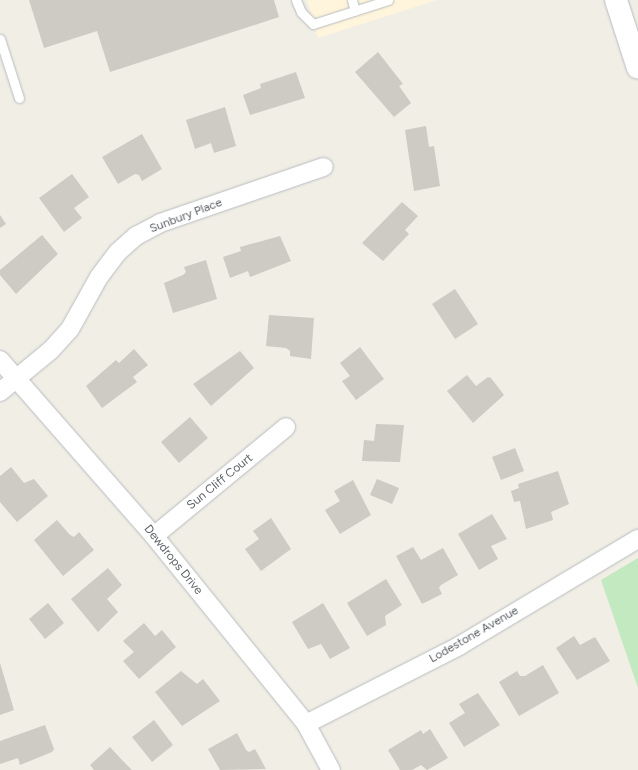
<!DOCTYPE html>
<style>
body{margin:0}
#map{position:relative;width:638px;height:770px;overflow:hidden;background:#f0eee5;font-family:Figtree,sans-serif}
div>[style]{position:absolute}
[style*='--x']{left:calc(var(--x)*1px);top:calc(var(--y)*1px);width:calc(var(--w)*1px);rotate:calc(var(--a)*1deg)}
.commercial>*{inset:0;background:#fff5dc}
.green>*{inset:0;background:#c2e9c0}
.building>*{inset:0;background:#cecac4}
.roads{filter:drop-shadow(0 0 1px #b8bcc0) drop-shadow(0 0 1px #b8bcc0)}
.lane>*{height:9px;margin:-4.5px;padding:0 4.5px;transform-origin:4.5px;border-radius:4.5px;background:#fff}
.street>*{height:18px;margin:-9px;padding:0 9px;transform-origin:9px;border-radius:9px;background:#fff}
.secondary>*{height:22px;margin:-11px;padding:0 11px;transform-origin:11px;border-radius:11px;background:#fff}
span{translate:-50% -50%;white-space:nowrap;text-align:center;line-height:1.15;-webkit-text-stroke:3px #fff;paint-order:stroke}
.street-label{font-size:12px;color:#5d6267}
</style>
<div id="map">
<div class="commercial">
<div style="clip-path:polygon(307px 0,437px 0,318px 38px)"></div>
</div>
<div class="green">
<div style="clip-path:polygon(638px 558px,638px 688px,601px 580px)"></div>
</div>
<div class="building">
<div style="clip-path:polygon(29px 0,274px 0,279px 17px,110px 72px,97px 31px,44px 48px)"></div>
<div style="clip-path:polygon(378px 52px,403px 84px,399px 86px,411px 103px,394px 117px,355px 72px)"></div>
<div style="clip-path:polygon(296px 72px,305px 98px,250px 115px,243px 95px,261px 88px,260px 84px)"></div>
<div style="clip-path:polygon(225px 107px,236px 146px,214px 153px,211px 143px,195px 149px,186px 120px)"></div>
<div style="clip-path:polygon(426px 126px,429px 147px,434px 146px,440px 186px,414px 191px,405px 130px)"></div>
<div style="clip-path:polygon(142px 134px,162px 169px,142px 181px,139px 175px,135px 174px,118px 184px,102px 157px)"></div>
<div style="clip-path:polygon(72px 174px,89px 197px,74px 208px,82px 218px,64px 232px,39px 198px)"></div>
<div style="clip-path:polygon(402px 202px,418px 216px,405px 230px,409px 234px,383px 261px,362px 243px)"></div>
<div style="clip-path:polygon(0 215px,6px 224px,0 228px)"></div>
<div style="clip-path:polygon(42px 235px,58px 254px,16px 294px,0 275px,0 270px)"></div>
<div style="clip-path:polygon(280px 236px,291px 261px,250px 277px,248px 271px,230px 278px,223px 257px,241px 251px,240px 247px)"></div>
<div style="clip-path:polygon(206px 260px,217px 299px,173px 313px,164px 283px,183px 275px,186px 272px,184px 267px)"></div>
<div style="clip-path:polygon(455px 289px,478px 324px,455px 339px,432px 304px)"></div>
<div style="clip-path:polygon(269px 315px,314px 318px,311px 359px,290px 356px,290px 351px,286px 348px,266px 346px)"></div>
<div style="clip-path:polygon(360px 347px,384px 379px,356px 400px,342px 381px,350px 376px,340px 363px)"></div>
<div style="clip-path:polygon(134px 349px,148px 365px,133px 377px,137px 382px,102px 408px,86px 386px,116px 360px,119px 363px)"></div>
<div style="clip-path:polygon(240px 351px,254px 368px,211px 406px,193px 384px)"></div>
<div style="clip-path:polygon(467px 375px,476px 386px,488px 377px,491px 378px,504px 395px,473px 423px,447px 391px)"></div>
<div style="clip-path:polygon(190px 417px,208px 438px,179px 463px,161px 442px)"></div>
<div style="clip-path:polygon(376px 424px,404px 425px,400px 462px,362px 461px,364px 440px,374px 441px)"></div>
<div style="clip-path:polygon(515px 448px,524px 471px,501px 480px,492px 457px)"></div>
<div style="clip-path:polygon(11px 467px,24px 483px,34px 479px,48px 496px,17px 522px,0 502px,0 476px)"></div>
<div style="clip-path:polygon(558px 471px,569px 504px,551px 512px,553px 520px,526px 529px,520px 501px,514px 502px,511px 491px,519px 488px,518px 484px)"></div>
<div style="clip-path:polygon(377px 479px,399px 488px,392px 504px,370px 495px)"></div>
<div style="clip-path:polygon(353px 480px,371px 515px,340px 534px,325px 510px,340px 501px,334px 491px)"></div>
<div style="clip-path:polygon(492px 514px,507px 539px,491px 546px,498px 559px,479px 570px,458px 534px)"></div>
<div style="clip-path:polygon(271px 518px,291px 549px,261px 571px,245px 549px,259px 539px,253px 531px)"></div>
<div style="clip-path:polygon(57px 520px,70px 535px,74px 537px,79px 532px,94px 550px,63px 576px,34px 540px)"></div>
<div style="clip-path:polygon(413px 547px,421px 560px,443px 548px,458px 575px,441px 585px,439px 588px,442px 594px,422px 604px,396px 556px)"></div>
<div style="clip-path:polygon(108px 568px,122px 585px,107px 599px,118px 612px,98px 632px,71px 599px)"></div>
<div style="clip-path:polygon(386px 579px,402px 605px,385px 616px,386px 625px,367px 636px,347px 603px)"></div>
<div style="clip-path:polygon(48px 603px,64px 623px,45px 639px,29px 619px)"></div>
<div style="clip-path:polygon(323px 603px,350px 648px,330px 659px,321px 644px,308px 649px,292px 622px)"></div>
<div style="clip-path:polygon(144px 623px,155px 636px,162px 630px,176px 647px,139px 679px,123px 661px,134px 652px,123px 641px)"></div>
<div style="clip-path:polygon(574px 636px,580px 645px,595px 637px,610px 661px,577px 680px,556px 648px)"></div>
<div style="clip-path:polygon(0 663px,14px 710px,0 715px)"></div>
<div style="clip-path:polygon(543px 665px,559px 693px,519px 716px,499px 682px,517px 671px,520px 676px,525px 676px)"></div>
<div style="clip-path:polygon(181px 671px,197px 684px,203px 679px,220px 701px,182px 726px,155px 692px)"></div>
<div style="clip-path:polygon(478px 693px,500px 725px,464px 747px,449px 723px,465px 713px,459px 704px)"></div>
<div style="clip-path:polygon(154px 720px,173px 745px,152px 762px,132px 737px)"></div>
<div style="clip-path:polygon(45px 725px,54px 749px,52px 752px,20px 765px,18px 758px,0 764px,0 741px)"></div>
<div style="clip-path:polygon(430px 729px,448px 758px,427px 770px,421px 765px,412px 770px,400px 770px,388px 750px,421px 730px,423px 734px)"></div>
<div style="clip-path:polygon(237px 733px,246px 750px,249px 752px,255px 749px,266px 769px,220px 770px,208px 749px)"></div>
<div style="clip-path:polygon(110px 747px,122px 760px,132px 770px,94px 770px,90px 765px)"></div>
</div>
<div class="roads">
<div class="lane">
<div style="--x:296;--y:0;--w:13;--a:67"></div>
<div style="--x:301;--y:12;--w:17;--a:45"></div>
<div style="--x:313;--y:24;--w:79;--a:-17.7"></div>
<div style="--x:352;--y:0;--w:11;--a:75"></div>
<div style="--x:0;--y:39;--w:62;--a:72.1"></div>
</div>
<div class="street">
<div style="--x:0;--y:360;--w:234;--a:48.8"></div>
<div style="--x:154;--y:536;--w:242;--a:51"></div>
<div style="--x:306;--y:724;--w:52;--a:61.5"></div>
<div style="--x:0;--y:392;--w:66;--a:-39.5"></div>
<div style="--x:51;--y:350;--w:28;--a:-48"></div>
<div style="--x:70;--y:329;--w:60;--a:-60.9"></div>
<div style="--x:99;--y:277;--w:31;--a:-53"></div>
<div style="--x:118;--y:252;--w:24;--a:-42"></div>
<div style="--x:136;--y:236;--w:27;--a:-28"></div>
<div style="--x:160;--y:223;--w:173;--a:-18.9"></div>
<div style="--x:154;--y:536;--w:171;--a:-39.5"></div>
<div style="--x:306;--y:724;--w:172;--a:-27"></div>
<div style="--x:459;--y:646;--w:209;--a:-30.9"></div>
</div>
<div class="secondary">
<div style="--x:616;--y:0;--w:71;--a:72.1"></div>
</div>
</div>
<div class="street-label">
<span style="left:186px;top:216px;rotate:-21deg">Sunbury Place</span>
<span style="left:220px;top:482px;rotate:-39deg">Sun Cliff Court</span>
<span style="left:173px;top:560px;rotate:51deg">Dewdrops Drive</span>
<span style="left:474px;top:635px;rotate:-30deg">Lodestone Avenue</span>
</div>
</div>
